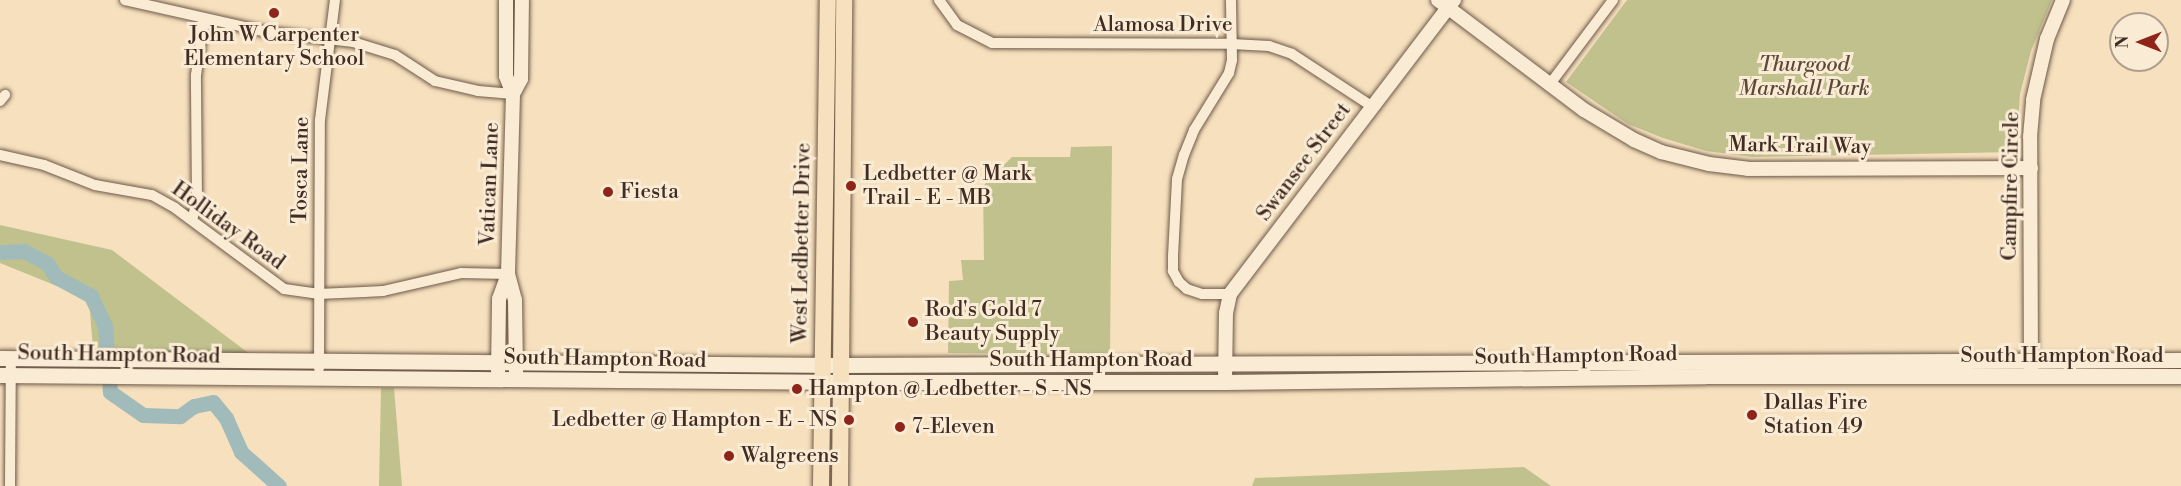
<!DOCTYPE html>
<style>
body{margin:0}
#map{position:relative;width:2181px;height:486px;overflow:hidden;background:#f6e0bd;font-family:"Libre Bodoni",serif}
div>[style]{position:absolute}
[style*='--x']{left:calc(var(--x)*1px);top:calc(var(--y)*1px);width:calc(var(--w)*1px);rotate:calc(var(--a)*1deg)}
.green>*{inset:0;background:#c1c18e}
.river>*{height:15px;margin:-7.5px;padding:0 7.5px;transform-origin:7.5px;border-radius:7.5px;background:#a0bbba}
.roads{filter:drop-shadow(0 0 2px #6e594a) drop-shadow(0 0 2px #6e594a)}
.minor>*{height:10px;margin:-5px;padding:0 5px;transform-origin:5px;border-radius:5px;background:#f9ebd4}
.tertiary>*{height:14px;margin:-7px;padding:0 7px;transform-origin:7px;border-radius:7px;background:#f9ebd4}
.secondary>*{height:15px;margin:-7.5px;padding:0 7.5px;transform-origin:7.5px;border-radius:7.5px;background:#f9ebd4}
.primary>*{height:16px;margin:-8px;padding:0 8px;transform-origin:8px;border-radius:8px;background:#f6e0bd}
.dots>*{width:16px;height:16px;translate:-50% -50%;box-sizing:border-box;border:3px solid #f9ebd4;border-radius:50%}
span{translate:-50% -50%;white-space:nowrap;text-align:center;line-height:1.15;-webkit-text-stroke:6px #f9ebd4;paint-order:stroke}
.street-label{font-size:21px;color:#412c24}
.poi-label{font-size:21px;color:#412c24}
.left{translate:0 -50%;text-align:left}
.right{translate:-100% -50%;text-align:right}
.park-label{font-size:21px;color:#5b4a39;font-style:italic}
.north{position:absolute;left:2109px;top:12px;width:60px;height:60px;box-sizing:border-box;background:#f9ebd4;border:2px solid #af9f8e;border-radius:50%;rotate:270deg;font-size:16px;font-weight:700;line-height:24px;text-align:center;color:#412c24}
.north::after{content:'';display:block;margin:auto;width:21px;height:27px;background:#8f2418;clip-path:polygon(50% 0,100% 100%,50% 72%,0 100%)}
</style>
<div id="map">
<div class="green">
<div style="clip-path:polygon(1627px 0,2052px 0,2031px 51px,2020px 94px,2016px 152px,1752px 157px,1706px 151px,1663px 138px,1628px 124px,1566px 82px)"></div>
<div style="clip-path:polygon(1112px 146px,1110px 354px,948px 353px,949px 281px,963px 280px,961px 260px,984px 260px,983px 186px,1012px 157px,1070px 157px,1071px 147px)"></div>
<div style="clip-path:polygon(0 225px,112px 250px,251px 355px,93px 349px,89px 299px,0 263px)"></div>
<div style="clip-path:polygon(381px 388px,394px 388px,402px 486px,379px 486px)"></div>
<div style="clip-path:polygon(1524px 467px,1551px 486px,1252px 486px,1255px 478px)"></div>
</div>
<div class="river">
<div style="--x:0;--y:252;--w:24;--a:-2"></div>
<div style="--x:24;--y:251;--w:26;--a:28"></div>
<div style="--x:47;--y:263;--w:17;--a:57"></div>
<div style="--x:56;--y:277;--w:40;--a:28"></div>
<div style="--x:91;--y:296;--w:33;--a:65"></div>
<div style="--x:105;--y:326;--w:66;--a:85.7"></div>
<div style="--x:110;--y:392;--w:40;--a:34.9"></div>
<div style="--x:143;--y:415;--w:37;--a:2"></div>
<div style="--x:180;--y:416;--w:17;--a:-36"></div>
<div style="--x:194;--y:406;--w:19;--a:-12"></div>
<div style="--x:213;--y:402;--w:21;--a:51"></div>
<div style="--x:226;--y:418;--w:37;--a:66"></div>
<div style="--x:241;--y:452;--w:51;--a:41.8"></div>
</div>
<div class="roads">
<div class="minor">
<div style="--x:125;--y:0;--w:146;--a:12.7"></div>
<div style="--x:267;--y:32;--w:87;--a:6.6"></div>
<div style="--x:353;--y:42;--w:44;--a:17.2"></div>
<div style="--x:395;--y:55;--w:48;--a:33"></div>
<div style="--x:435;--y:81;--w:44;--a:13.1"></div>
<div style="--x:478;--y:91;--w:35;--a:5"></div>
<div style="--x:939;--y:0;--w:31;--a:54"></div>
<div style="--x:957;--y:25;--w:39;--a:27"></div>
<div style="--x:992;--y:43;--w:240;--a:0.2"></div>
<div style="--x:1232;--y:44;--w:37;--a:3"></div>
<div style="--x:1269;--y:46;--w:24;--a:19"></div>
<div style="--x:1292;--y:54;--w:97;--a:33.2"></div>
<div style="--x:1550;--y:84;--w:105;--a:-53.1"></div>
<div style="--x:0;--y:101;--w:8;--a:-50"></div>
<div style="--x:0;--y:155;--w:45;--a:12.8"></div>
<div style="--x:44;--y:165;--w:55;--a:21.4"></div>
<div style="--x:95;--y:185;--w:58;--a:10"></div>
<div style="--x:152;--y:195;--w:26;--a:29"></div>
<div style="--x:175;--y:208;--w:136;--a:36.6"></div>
<div style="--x:284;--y:289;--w:34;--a:8"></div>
<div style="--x:318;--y:294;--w:46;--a:-2.5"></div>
<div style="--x:364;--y:292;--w:19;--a:-3"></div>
<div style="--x:383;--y:291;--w:80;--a:-13"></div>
<div style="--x:461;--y:273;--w:47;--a:1.2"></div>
<div style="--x:192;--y:220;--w:20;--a:-75"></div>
<div style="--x:197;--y:201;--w:126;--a:-90.5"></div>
<div style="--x:196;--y:75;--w:57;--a:-81.9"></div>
<div style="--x:1230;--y:294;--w:28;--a:180"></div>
<div style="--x:1202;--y:294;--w:16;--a:-162"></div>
<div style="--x:1187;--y:289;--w:11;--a:-139"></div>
<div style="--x:1179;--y:282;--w:13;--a:-119"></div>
<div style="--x:1173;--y:271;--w:15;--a:-90"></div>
<div style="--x:1173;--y:256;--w:77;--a:-87"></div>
<div style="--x:1177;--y:179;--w:25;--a:-74"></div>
<div style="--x:1184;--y:155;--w:27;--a:-68"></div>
<div style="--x:1194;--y:130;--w:67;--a:-58.4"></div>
<div style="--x:1229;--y:73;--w:13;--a:-77"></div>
<div style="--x:1232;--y:60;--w:60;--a:-91"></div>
<div style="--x:319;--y:368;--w:248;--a:-89.8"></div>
<div style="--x:320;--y:120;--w:121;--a:-82.9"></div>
<div style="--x:10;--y:486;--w:128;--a:-89.6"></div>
</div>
<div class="tertiary">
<div style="--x:506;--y:0;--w:76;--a:90"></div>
<div style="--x:506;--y:76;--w:19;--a:69"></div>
<div style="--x:513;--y:94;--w:180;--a:91.6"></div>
<div style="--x:508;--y:274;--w:27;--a:75"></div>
<div style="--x:515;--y:300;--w:74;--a:89.2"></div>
<div style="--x:1438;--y:0;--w:183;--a:37"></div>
<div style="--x:1584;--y:110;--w:58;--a:31"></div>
<div style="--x:1634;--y:140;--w:30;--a:24"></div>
<div style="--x:1661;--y:152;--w:49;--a:14"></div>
<div style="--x:1709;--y:164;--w:39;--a:7"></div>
<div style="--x:1748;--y:169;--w:283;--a:-0.2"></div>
<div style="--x:513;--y:94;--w:17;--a:-62"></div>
<div style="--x:521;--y:79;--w:79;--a:-89.3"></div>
<div style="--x:2031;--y:371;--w:234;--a:-90.2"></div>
<div style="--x:2030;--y:137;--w:37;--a:-85"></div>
<div style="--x:2033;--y:100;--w:63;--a:-77.1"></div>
<div style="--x:2047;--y:39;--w:42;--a:-67.7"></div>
<div style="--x:498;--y:373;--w:74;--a:-89.2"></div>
<div style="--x:499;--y:299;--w:27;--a:-70"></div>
<div style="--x:1225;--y:382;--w:69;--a:-89.2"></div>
<div style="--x:1226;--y:313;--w:19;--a:-78"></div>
<div style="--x:1230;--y:294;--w:370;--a:-52.7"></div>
</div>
<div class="secondary">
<div style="--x:0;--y:358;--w:840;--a:0.48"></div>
<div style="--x:840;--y:365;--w:1341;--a:-0.21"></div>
<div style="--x:0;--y:375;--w:852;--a:0.47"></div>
<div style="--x:852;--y:382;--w:373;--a:0"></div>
<div style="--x:1225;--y:382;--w:480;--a:-0.7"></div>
<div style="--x:1705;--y:376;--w:476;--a:0"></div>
</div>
<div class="primary">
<div style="--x:821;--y:486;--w:486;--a:-89.2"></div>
<div style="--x:840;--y:486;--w:486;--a:-89.5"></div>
</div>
</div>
<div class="dots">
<div style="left:274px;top:13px;background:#8f2418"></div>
<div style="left:851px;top:186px;background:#8f2418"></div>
<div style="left:608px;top:192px;background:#8f2418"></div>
<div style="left:913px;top:322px;background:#8f2418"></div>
<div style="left:797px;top:389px;background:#8f2418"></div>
<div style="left:1752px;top:415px;background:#8f2418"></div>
<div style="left:849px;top:420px;background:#8f2418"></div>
<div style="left:900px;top:427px;background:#8f2418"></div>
<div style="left:729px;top:456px;background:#8f2418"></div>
</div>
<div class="street-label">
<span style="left:1163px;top:25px">Alamosa Drive</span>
<span style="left:1800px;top:146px;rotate:1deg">Mark Trail Way</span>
<span style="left:1304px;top:162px;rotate:-53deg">Swansee Street</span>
<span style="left:301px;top:170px;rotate:-89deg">Tosca Lane</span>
<span style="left:490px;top:184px;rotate:-88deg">Vatican Lane</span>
<span style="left:2011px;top:186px;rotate:-89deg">Campfire Circle</span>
<span style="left:228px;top:226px;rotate:36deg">Holliday Road</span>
<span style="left:802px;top:243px;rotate:-89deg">West Ledbetter Drive</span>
<span style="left:119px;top:355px;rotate:1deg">South Hampton Road</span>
<span style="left:1576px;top:356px;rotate:-1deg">South Hampton Road</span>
<span style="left:2062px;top:356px">South Hampton Road</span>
<span style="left:605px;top:359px;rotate:1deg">South Hampton Road</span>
<span style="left:1091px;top:360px">South Hampton Road</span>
</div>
<div class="poi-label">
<span style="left:274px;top:47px">John W Carpenter<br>Elementary School</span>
<span class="left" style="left:863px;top:186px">Ledbetter @ Mark<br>Trail - E - MB</span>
<span class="left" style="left:620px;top:192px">Fiesta</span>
<span class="left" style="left:925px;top:322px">Rod's Gold 7<br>Beauty Supply</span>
<span class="left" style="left:809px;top:389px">Hampton @ Ledbetter - S - NS</span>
<span class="left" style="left:1764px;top:415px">Dallas Fire<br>Station 49</span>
<span class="right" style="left:837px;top:420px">Ledbetter @ Hampton - E - NS</span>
<span class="left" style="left:912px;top:427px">7-Eleven</span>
<span class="left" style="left:741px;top:456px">Walgreens</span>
</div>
<div class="park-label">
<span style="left:1804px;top:77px">Thurgood<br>Marshall Park</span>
</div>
<div class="north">N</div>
</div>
